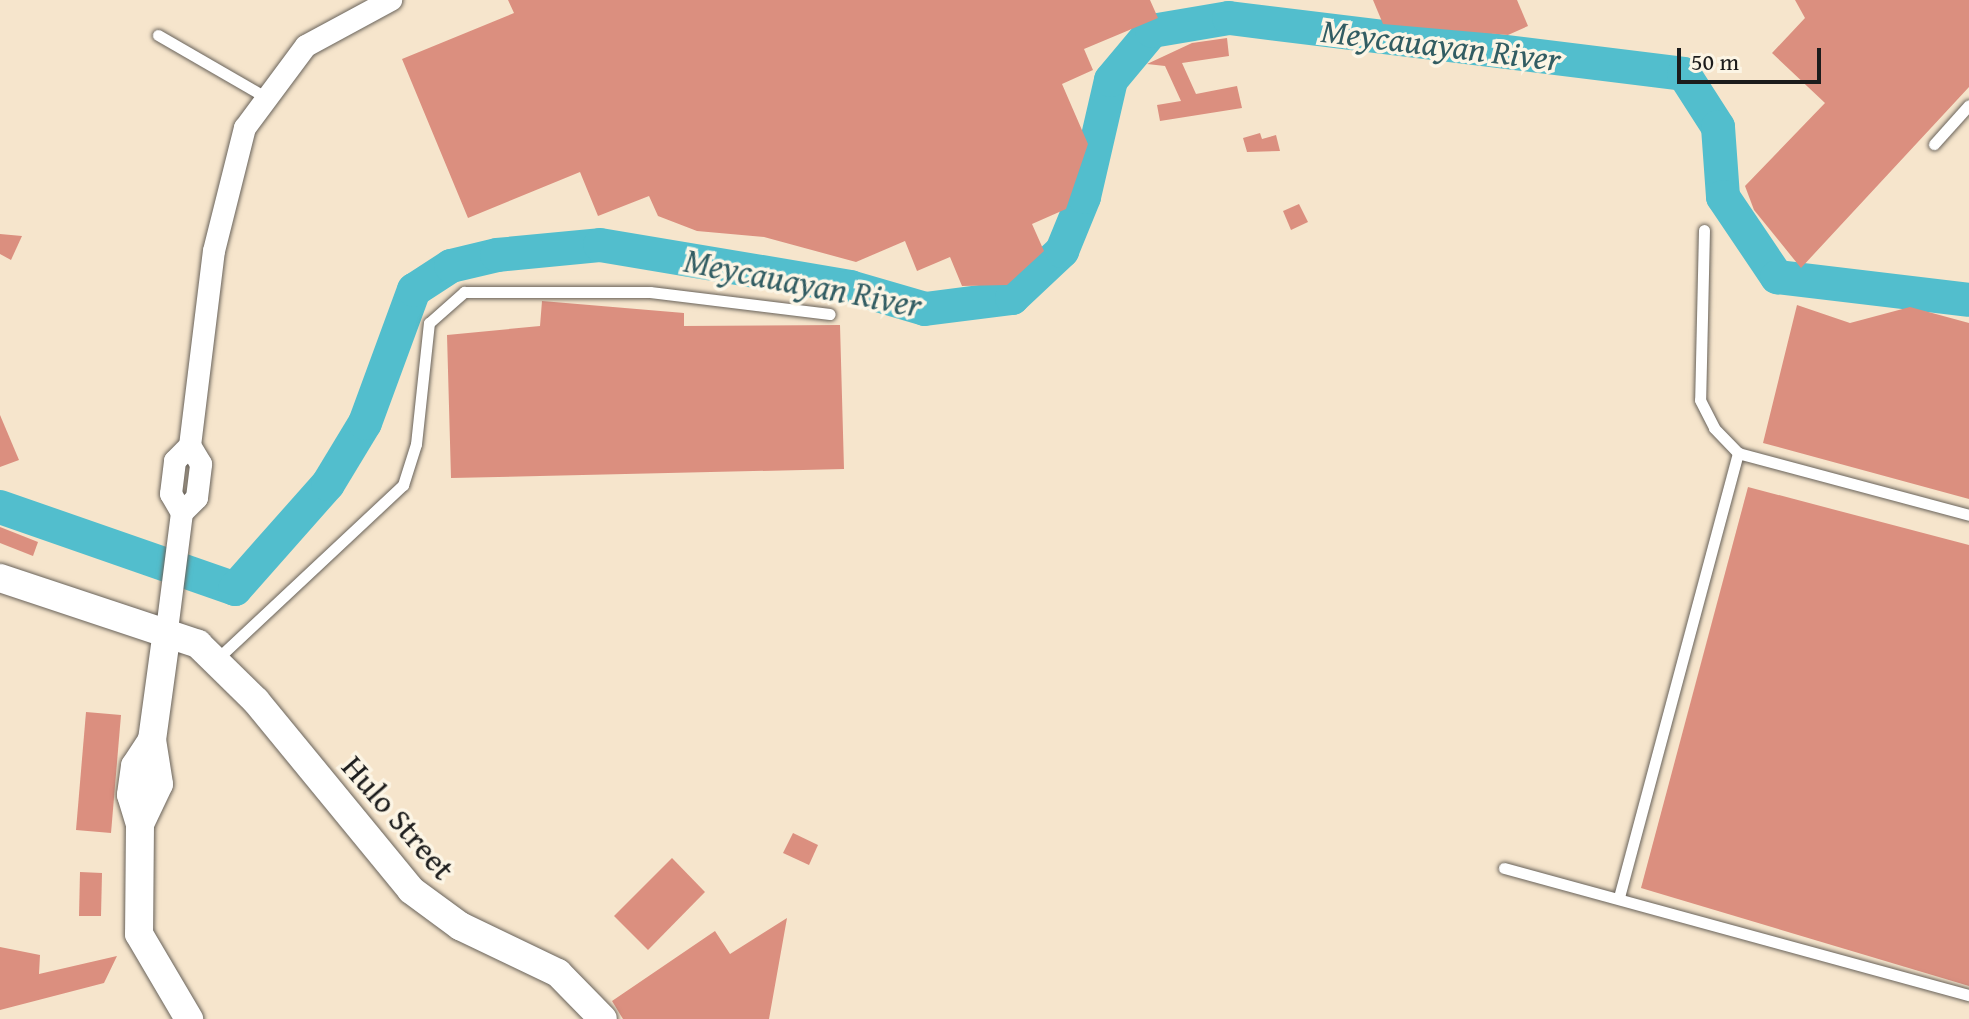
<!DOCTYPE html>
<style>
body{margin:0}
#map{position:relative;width:1969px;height:1019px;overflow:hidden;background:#f6e5cc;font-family:"Gentium Book Plus",serif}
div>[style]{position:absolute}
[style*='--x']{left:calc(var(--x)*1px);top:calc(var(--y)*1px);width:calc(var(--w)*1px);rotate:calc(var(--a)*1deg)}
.river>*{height:34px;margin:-17px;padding:0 17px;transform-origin:17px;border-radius:17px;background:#52becd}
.building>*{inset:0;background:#db8f7f}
.roads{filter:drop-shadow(0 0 2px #68625a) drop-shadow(0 0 2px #68625a)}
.service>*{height:11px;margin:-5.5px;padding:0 5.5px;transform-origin:5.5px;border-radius:5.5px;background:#fff}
.minor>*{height:22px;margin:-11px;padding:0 11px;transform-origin:11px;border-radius:11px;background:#fff}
.tertiary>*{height:28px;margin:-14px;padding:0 14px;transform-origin:14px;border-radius:14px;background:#fff}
span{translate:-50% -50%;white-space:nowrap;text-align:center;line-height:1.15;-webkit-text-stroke:7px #fcf5e5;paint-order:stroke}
.street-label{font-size:32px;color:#1c1c1c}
.water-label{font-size:34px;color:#325d63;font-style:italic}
.scale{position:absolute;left:1677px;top:48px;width:144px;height:36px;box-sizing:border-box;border:4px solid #1c1c1c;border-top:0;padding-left:10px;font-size:24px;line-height:28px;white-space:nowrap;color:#1c1c1c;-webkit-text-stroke:6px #fcf5e5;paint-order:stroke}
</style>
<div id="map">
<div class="river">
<div style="--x:0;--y:507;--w:249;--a:19.2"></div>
<div style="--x:235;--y:589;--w:140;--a:-48.5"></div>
<div style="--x:328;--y:484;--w:71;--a:-58.8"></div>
<div style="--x:365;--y:423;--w:142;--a:-69.8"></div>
<div style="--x:414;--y:290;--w:44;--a:-33"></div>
<div style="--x:451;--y:266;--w:47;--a:-13.4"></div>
<div style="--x:497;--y:255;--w:103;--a:-5.5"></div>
<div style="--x:600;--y:245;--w:254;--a:9.5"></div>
<div style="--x:850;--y:287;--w:78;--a:16.3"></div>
<div style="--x:925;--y:309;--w:88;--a:-7.2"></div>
<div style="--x:1012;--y:298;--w:69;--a:-43.2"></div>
<div style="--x:1062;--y:251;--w:58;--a:-67.8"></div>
<div style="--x:1084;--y:197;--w:120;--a:-77"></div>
<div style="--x:1111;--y:80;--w:64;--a:-50.1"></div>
<div style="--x:1152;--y:31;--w:78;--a:-9.6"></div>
<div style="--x:1229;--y:18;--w:458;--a:7"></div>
<div style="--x:1684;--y:74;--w:63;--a:57.3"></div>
<div style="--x:1718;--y:127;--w:70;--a:85.9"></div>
<div style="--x:1723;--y:197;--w:97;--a:56"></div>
<div style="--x:1777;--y:277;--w:193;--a:6.8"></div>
</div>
<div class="building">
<div style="clip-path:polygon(508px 0,1150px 0,1158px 18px,1084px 49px,1093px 70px,1062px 84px,1088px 144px,1066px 209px,1032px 224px,1044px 251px,1007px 285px,962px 286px,950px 257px,917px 271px,905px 241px,856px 262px,764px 237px,697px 231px,658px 216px,649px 196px,598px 216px,580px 172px,468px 218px,402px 59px,514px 13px)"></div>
<div style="clip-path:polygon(1373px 0,1517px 0,1528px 26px,1508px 35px,1383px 24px)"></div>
<div style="clip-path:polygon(1795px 0,1969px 0,1969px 87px,1801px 268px,1754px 210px,1745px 186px,1825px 103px,1772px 53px,1805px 18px)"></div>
<div style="clip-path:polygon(1227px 38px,1229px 56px,1182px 63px,1196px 94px,1237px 86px,1242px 108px,1160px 121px,1157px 105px,1181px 101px,1165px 66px,1147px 64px,1192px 43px)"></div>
<div style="clip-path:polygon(1260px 133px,1262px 139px,1276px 135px,1280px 151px,1247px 152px,1243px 138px)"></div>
<div style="clip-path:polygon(1299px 204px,1308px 222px,1291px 230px,1283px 211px)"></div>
<div style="clip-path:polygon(0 234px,22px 236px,11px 260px,0 254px)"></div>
<div style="clip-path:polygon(542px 301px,684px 313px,684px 326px,840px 325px,844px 469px,451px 478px,447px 335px,540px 326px)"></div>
<div style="clip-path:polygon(1797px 305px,1850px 323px,1910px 307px,1969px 323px,1969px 499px,1763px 443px)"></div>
<div style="clip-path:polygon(0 415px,19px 460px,0 467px)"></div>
<div style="clip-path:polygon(1748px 487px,1969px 545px,1969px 986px,1641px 888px)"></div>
<div style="clip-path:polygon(0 527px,38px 542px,33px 556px,0 543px)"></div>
<div style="clip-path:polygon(86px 712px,121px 715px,111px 833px,76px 830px)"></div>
<div style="clip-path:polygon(793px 833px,818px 845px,809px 865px,783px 853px)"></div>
<div style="clip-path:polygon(672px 858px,705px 892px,648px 950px,614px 916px)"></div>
<div style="clip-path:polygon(80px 872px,102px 873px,101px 916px,79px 916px)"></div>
<div style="clip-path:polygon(787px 918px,769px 1019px,623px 1019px,612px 1001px,715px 931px,730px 954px)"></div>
<div style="clip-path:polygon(0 947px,40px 955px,39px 974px,117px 956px,104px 983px,0 1010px)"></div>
</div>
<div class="roads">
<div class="service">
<div style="--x:158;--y:35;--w:120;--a:30"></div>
<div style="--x:1934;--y:144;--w:52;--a:-48.1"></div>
<div style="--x:1704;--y:230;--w:170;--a:91.3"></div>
<div style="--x:1700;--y:400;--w:31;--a:63"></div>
<div style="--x:1714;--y:428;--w:35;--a:46"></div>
<div style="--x:1738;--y:453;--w:239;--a:15"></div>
<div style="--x:217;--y:659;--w:255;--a:-43.1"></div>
<div style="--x:403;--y:485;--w:43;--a:-72.4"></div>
<div style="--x:416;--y:444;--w:122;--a:-83.9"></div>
<div style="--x:429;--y:323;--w:47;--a:-41.5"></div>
<div style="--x:464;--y:292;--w:186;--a:0"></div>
<div style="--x:650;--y:292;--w:181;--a:7"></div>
<div style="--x:1504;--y:868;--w:482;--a:15.3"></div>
<div style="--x:1619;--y:897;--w:460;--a:-75"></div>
</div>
<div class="minor">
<div style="--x:182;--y:513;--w:21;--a:-45"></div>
<div style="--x:197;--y:498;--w:34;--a:-83"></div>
<div style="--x:201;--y:464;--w:21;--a:-121"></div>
<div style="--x:190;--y:446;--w:196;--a:-83"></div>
<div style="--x:214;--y:251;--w:127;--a:-75.9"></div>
<div style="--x:245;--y:128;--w:102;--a:-53.4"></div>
<div style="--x:306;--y:46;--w:97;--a:-28.4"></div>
<div style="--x:167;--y:630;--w:118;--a:-82.7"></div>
<div style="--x:182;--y:513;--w:22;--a:-120"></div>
<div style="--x:171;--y:494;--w:33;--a:-83"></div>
<div style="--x:175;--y:461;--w:21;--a:-45"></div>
</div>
<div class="tertiary">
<div style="--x:0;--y:578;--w:209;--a:18.4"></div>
<div style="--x:198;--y:644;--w:81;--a:44.5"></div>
<div style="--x:256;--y:701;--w:244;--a:50.6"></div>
<div style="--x:411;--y:890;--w:61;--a:36.3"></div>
<div style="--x:460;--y:926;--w:109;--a:25.6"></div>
<div style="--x:558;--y:973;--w:64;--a:45.6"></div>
<div style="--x:152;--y:740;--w:31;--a:123"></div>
<div style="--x:135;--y:766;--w:29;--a:98"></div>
<div style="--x:131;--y:795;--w:30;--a:73"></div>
<div style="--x:140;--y:824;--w:110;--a:90.5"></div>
<div style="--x:139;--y:934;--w:99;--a:59.5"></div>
<div style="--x:140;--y:824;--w:44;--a:-64.6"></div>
<div style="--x:159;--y:784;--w:45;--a:-99"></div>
<div style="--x:152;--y:740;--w:111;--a:-82.2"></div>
</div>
</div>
<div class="street-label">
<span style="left:398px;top:818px;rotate:49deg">Hulo Street</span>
</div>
<div class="water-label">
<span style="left:1441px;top:44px;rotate:7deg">Meycauayan River</span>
<span style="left:803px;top:282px;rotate:11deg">Meycauayan River</span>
</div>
<div class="scale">50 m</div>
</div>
